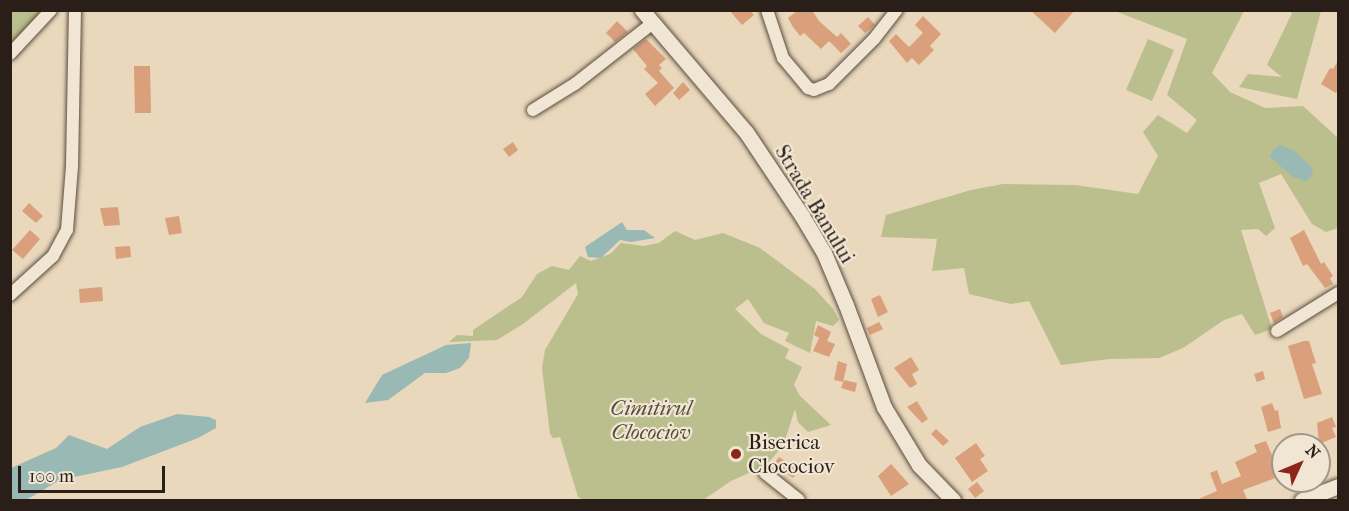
<!DOCTYPE html>
<style>
body{margin:0}
#map{position:relative;width:1349px;height:511px;overflow:hidden;background:#e9d8bb;font-family:"IM FELL French Canon",serif}
div>[style]{position:absolute}
[style*='--x']{left:calc(var(--x)*1px);top:calc(var(--y)*1px);width:calc(var(--w)*1px);rotate:calc(var(--a)*1deg)}
.green>*{inset:0;background:#bbbe8d}
.water>*{inset:0;background:#98b9b4}
.building>*{inset:0;background:#da9f7b}
.roads{filter:drop-shadow(0 0 2px #5a4c41) drop-shadow(0 0 2px #5a4c41)}
.minor>*{height:12px;margin:-6px;padding:0 6px;transform-origin:6px;border-radius:6px;background:#f1e6d3}
.tertiary>*{height:15px;margin:-7.5px;padding:0 7.5px;transform-origin:7.5px;border-radius:7.5px;background:#f1e6d3}
.dots>*{width:16px;height:16px;translate:-50% -50%;box-sizing:border-box;border:3px solid #f1e6d3;border-radius:50%}
span{translate:-50% -50%;white-space:nowrap;text-align:center;line-height:1.15;-webkit-text-stroke:4.5px #f1e6d3;paint-order:stroke}
.street-label{font-size:21px;color:#2a1e18}
.park-label{font-size:21px;color:#564e3b;font-style:italic}
.poi-label{font-size:21px;color:#2a1e18}
.left{translate:0 -50%;text-align:left}
.frame{position:absolute;inset:0;border:12px solid #2a1e18;pointer-events:none}
.north{position:absolute;left:1271px;top:433px;width:60px;height:60px;box-sizing:border-box;background:#f1e6d3;border:2px solid #a19688;border-radius:50%;rotate:46deg;font-size:16px;font-weight:700;line-height:24px;text-align:center;color:#2a1e18}
.north::after{content:'';display:block;margin:auto;width:21px;height:27px;background:#8f2418;clip-path:polygon(50% 0,100% 100%,50% 72%,0 100%)}
.scale{position:absolute;left:18px;top:466px;width:147px;height:27px;box-sizing:border-box;border:3px solid #2a1e18;border-top:0;padding-left:8px;font-size:18px;line-height:21px;white-space:nowrap;color:#2a1e18;-webkit-text-stroke:4px #f1e6d3;paint-order:stroke}
</style>
<div id="map">
<div class="green">
<div style="clip-path:polygon(11px 11px,55px 11px,11px 58px)"></div>
<div style="clip-path:polygon(1115px 11px,1244px 11px,1212px 73px,1230px 92px,1265px 108px,1303px 106px,1338px 138px,1338px 228px,1326px 232px,1312px 224px,1281px 174px,1259px 183px,1275px 228px,1266px 236px,1258px 229px,1241px 230px,1272px 329px,1255px 335px,1242px 314px,1224px 320px,1183px 348px,1159px 358px,1110px 359px,1061px 365px,1029px 301px,1011px 304px,969px 294px,964px 268px,932px 271px,937px 239px,881px 237px,886px 215px,971px 190px,1003px 184px,1075px 185px,1138px 194px,1158px 156px,1143px 132px,1158px 115px,1187px 133px,1197px 120px,1167px 95px,1187px 39px)"></div>
<div style="clip-path:polygon(1290px 11px,1321px 11px,1297px 99px,1239px 87px,1248px 74px,1282px 77px,1267px 65px,1292px 13px)"></div>
<div style="clip-path:polygon(1148px 39px,1174px 50px,1152px 101px,1126px 90px)"></div>
<div style="clip-path:polygon(675px 231px,695px 240px,723px 233px,760px 248px,815px 289px,833px 309px,839px 320px,833px 326px,816px 321px,810px 353px,785px 341px,789px 333px,764px 323px,748px 299px,735px 309px,761px 334px,789px 349px,785px 358px,802px 367px,794px 385px,800px 396px,831px 425px,808px 432px,798px 422px,795px 409px,783px 446px,766px 465px,731px 481px,703px 500px,583px 500px,578px 497px,560px 437px,553px 438px,550px 434px,542px 368px,545px 350px,578px 294px,576px 283px,523px 324px,497px 340px,449px 342px,457px 335px,473px 336px,473px 330px,522px 297px,537px 274px,552px 266px,569px 270px,580px 256px,591px 261px,610px 254px,621px 243px,643px 246px,659px 243px)"></div>
</div>
<div class="water">
<div style="clip-path:polygon(1280px 145px,1295px 151px,1313px 169px,1311px 177px,1305px 181px,1293px 177px,1270px 157px,1273px 150px)"></div>
<div style="clip-path:polygon(622px 222px,627px 230px,644px 230px,655px 238px,631px 242px,620px 240px,601px 258px,588px 257px,585px 247px)"></div>
<div style="clip-path:polygon(471px 343px,469px 358px,460px 368px,446px 373px,425px 373px,388px 400px,365px 403px,382px 375px,446px 345px)"></div>
<div style="clip-path:polygon(177px 414px,209px 417px,216px 420px,216px 428px,198px 438px,122px 467px,60px 480px,26px 500px,11px 500px,11px 468px,56px 448px,69px 435px,107px 449px,140px 427px)"></div>
</div>
<div class="building">
<div style="clip-path:polygon(729px 10px,750px 10px,754px 15px,742px 25px)"></div>
<div style="clip-path:polygon(798px 10px,812px 10px,819px 21px,837px 37px,841px 33px,851px 44px,841px 53px,829px 41px,821px 49px,804px 33px,800px 36px,793px 27px,788px 18px)"></div>
<div style="clip-path:polygon(1030px 10px,1075px 10px,1055px 33px)"></div>
<div style="clip-path:polygon(923px 16px,941px 34px,930px 46px,934px 50px,919px 65px,912px 58px,907px 63px,889px 41px,896px 34px,909px 47px,923px 33px,915px 25px)"></div>
<div style="clip-path:polygon(868px 17px,875px 25px,865px 33px,858px 26px)"></div>
<div style="clip-path:polygon(617px 21px,628px 32px,615px 42px,606px 33px)"></div>
<div style="clip-path:polygon(646px 39px,666px 59px,659px 65px,662px 68px,659px 71px,674px 88px,655px 106px,645px 94px,658px 83px,644px 69px,647px 66px,633px 49px)"></div>
<div style="clip-path:polygon(1338px 61px,1338px 89px,1336px 93px,1321px 84px,1330px 68px,1333px 69px)"></div>
<div style="clip-path:polygon(134px 66px,150px 66px,151px 113px,135px 113px)"></div>
<div style="clip-path:polygon(683px 82px,690px 90px,679px 100px,673px 93px)"></div>
<div style="clip-path:polygon(513px 142px,518px 150px,509px 157px,503px 149px)"></div>
<div style="clip-path:polygon(29px 203px,43px 216px,36px 223px,22px 211px)"></div>
<div style="clip-path:polygon(118px 207px,120px 225px,104px 226px,100px 208px)"></div>
<div style="clip-path:polygon(179px 216px,182px 233px,169px 235px,165px 218px)"></div>
<div style="clip-path:polygon(30px 230px,40px 239px,23px 259px,12px 250px)"></div>
<div style="clip-path:polygon(1304px 230px,1321px 264px,1324px 262px,1333px 276px,1330px 278px,1333px 284px,1325px 288px,1307px 264px,1303px 266px,1290px 238px)"></div>
<div style="clip-path:polygon(130px 246px,131px 257px,116px 259px,115px 247px)"></div>
<div style="clip-path:polygon(102px 287px,103px 301px,80px 303px,79px 289px)"></div>
<div style="clip-path:polygon(880px 295px,888px 312px,878px 317px,871px 299px)"></div>
<div style="clip-path:polygon(1280px 309px,1283px 317px,1274px 323px,1270px 313px)"></div>
<div style="clip-path:polygon(879px 322px,883px 329px,870px 335px,867px 328px)"></div>
<div style="clip-path:polygon(818px 325px,831px 332px,827px 341px,835px 344px,829px 357px,813px 351px,819px 338px,814px 335px)"></div>
<div style="clip-path:polygon(1304px 341px,1309px 341px,1316px 363px,1312px 364px,1322px 394px,1304px 399px,1288px 346px)"></div>
<div style="clip-path:polygon(911px 357px,919px 370px,912px 374px,917px 384px,910px 388px,894px 368px)"></div>
<div style="clip-path:polygon(838px 361px,847px 364px,843px 382px,834px 380px)"></div>
<div style="clip-path:polygon(1263px 371px,1265px 379px,1257px 382px,1254px 374px)"></div>
<div style="clip-path:polygon(844px 380px,857px 383px,855px 392px,841px 388px)"></div>
<div style="clip-path:polygon(917px 401px,928px 419px,922px 423px,907px 407px)"></div>
<div style="clip-path:polygon(1272px 403px,1275px 411px,1278px 410px,1281px 428px,1268px 432px,1261px 407px)"></div>
<div style="clip-path:polygon(1332px 417px,1336px 427px,1332px 428px,1336px 437px,1319px 444px,1317px 423px)"></div>
<div style="clip-path:polygon(936px 429px,949px 441px,943px 446px,931px 434px)"></div>
<div style="clip-path:polygon(1266px 441px,1281px 476px,1243px 490px,1248px 501px,1194px 501px,1217px 491px,1210px 473px,1217px 470px,1222px 484px,1241px 476px,1235px 462px,1257px 452px,1254px 445px)"></div>
<div style="clip-path:polygon(976px 443px,985px 456px,980px 459px,988px 471px,972px 482px,955px 458px)"></div>
<div style="clip-path:polygon(779px 457px,798px 470px,793px 478px,774px 464px)"></div>
<div style="clip-path:polygon(891px 464px,909px 484px,891px 496px,878px 476px)"></div>
<div style="clip-path:polygon(977px 482px,984px 491px,975px 498px,968px 489px)"></div>
</div>
<div class="roads">
<div class="minor">
<div style="--x:767;--y:10;--w:51;--a:71.6"></div>
<div style="--x:783;--y:58;--w:39;--a:50"></div>
<div style="--x:808;--y:88;--w:6;--a:18"></div>
<div style="--x:814;--y:90;--w:16;--a:-22"></div>
<div style="--x:829;--y:84;--w:64;--a:-45"></div>
<div style="--x:874;--y:39;--w:37;--a:-52"></div>
<div style="--x:10;--y:54;--w:60;--a:-47"></div>
<div style="--x:533;--y:110;--w:49;--a:-31.8"></div>
<div style="--x:575;--y:84;--w:100;--a:-38.1"></div>
<div style="--x:10;--y:295;--w:58;--a:-42.2"></div>
<div style="--x:53;--y:256;--w:30;--a:-62"></div>
<div style="--x:67;--y:230;--w:64;--a:-85.5"></div>
<div style="--x:72;--y:166;--w:156;--a:-88.9"></div>
<div style="--x:1277;--y:331;--w:72;--a:-31.9"></div>
<div style="--x:765;--y:473;--w:43;--a:38.5"></div>
</div>
<div class="tertiary">
<div style="--x:642;--y:10;--w:160;--a:49.6"></div>
<div style="--x:746;--y:132;--w:101;--a:56.3"></div>
<div style="--x:802;--y:216;--w:43;--a:59.3"></div>
<div style="--x:824;--y:253;--w:56;--a:67.1"></div>
<div style="--x:846;--y:305;--w:109;--a:69.6"></div>
<div style="--x:884;--y:407;--w:68;--a:58.9"></div>
<div style="--x:919;--y:465;--w:49;--a:45.8"></div>
<div style="--x:1302;--y:500;--w:39;--a:-21"></div>
</div>
</div>
<div class="dots">
<div style="left:736px;top:454px;background:#8f2418"></div>
</div>
<div class="street-label">
<span style="left:815px;top:204px;rotate:59deg">Strada Banului</span>
</div>
<div class="park-label">
<span style="left:651px;top:420px">Cimitirul<br>Clocociov</span>
</div>
<div class="poi-label">
<span class="left" style="left:748px;top:454px">Biserica<br>Clocociov</span>
</div>
<div class="frame"></div>
<div class="north">N</div>
<div class="scale">100 m</div>
</div>
